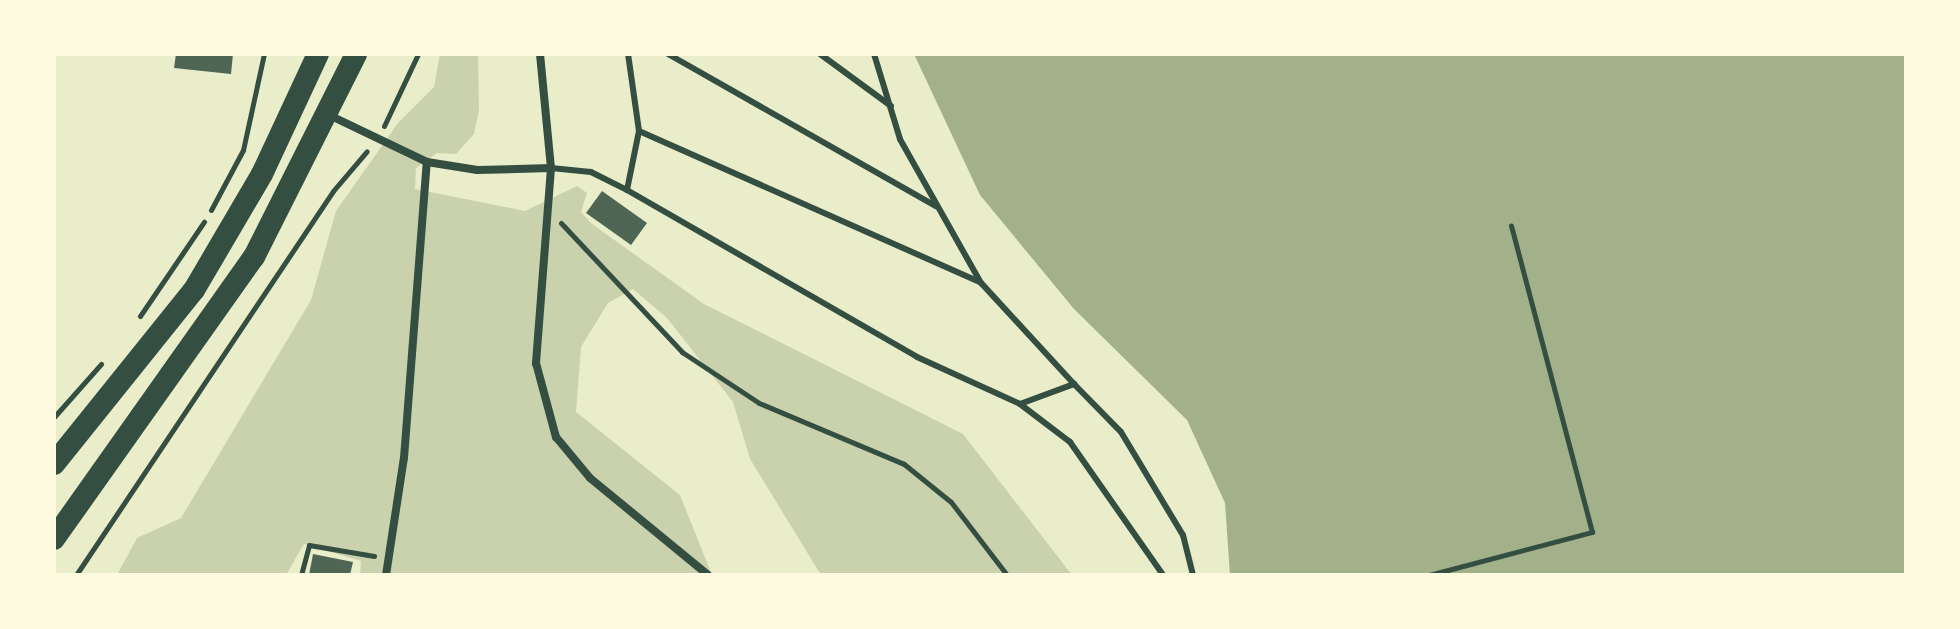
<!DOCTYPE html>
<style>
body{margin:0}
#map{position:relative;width:1960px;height:629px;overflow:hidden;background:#e9edc9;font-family:Helvetica,sans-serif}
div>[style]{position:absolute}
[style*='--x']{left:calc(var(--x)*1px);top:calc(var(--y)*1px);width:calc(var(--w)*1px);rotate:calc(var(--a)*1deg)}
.green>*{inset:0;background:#cad2ad}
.water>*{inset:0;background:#a3b18a}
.building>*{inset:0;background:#4f6655}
.path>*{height:5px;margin:-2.5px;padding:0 2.5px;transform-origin:2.5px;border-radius:2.5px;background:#344e41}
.service>*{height:6px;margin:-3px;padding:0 3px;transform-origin:3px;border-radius:3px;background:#344e41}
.minor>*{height:8px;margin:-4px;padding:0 4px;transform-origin:4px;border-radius:4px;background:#344e41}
.trunk>*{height:22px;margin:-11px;padding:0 11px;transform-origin:11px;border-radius:11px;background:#344e41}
span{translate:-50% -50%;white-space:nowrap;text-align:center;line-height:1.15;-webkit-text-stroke:7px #fefae0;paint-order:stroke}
.frame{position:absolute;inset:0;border:56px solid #fefae0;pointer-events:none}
</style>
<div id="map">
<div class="green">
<div style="clip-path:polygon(440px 54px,478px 54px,479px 110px,474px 134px,456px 154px,437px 153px,416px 168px,415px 189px,525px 211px,577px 186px,587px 193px,581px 212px,592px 224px,704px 304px,963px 434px,1072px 575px,821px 575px,750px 459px,733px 402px,667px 318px,633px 289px,608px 303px,581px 347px,576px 412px,680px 495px,712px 575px,360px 575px,361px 561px,304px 544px,286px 575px,117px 575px,137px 538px,181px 518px,311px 300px,336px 211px,398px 123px,434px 87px)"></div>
</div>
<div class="water">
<div style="clip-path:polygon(914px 54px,1906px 54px,1906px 575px,1230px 575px,1225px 503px,1187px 420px,1074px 309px,980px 195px)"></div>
</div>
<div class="building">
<div style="clip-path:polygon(176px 54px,233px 54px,231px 74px,174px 68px)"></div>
<div style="clip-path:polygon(602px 191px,647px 223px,631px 245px,586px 213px)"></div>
<div style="clip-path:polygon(313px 554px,353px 562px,350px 575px,309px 575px)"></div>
</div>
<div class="path">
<div style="--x:384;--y:126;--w:80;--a:-64.7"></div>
<div style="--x:211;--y:210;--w:68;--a:-61.9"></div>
<div style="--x:243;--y:150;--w:98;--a:-77.7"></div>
<div style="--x:561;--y:223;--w:177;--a:46.8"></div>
<div style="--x:682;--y:352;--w:92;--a:33.5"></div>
<div style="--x:759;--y:403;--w:157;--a:22.8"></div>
<div style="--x:904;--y:464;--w:60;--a:39"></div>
<div style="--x:951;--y:502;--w:92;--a:52.5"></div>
<div style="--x:140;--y:316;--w:114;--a:-55.8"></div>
<div style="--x:54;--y:417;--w:71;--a:-48.4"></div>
<div style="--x:76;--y:575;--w:462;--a:-56.2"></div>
<div style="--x:333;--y:191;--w:52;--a:-49.6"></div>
<div style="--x:301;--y:575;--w:31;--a:-75"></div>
<div style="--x:309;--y:545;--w:66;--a:9.6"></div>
<div style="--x:1429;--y:575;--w:169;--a:-14.8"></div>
<div style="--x:1592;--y:532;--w:317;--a:-104.8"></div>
</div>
<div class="service">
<div style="--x:668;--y:54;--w:308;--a:29.6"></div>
<div style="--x:820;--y:54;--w:88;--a:36.2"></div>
<div style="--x:639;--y:131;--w:372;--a:23.9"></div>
<div style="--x:551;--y:168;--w:40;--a:5.7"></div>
<div style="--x:591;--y:172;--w:40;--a:26.6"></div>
<div style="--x:627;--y:190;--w:335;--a:29.9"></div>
<div style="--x:917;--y:357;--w:113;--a:24.5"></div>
<div style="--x:1020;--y:404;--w:58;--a:-20.3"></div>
<div style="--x:1074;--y:384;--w:137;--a:-132.6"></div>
<div style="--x:981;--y:283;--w:165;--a:-119.4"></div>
<div style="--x:900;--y:139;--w:89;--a:-107"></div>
<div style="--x:627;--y:190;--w:60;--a:-78.5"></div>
<div style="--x:639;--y:131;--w:78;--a:-98.1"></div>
<div style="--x:1074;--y:384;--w:67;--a:45.6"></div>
<div style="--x:1121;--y:432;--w:120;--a:59"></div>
<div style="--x:1183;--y:535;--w:41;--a:76"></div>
<div style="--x:1020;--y:404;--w:63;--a:37.2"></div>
<div style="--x:1070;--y:442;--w:162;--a:55"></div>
</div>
<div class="minor">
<div style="--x:540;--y:54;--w:115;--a:84.5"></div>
<div style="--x:551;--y:168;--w:196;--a:94.4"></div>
<div style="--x:536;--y:363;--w:77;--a:74.9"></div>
<div style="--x:556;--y:437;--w:53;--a:50.3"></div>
<div style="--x:590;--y:478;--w:153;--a:39.4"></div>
<div style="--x:329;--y:115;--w:109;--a:25.6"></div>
<div style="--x:386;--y:575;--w:118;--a:-81.3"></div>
<div style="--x:404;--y:458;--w:297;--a:-85.6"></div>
<div style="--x:427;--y:162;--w:51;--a:9.1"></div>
<div style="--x:477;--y:170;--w:74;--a:-1.5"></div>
</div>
<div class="trunk">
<div style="--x:54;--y:464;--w:223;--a:-51.2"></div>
<div style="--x:194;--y:290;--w:134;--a:-59.6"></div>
<div style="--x:262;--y:174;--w:132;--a:-65"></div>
<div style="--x:54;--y:539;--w:346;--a:-54.7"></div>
<div style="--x:254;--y:257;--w:227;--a:-63.3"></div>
</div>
<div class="frame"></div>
</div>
